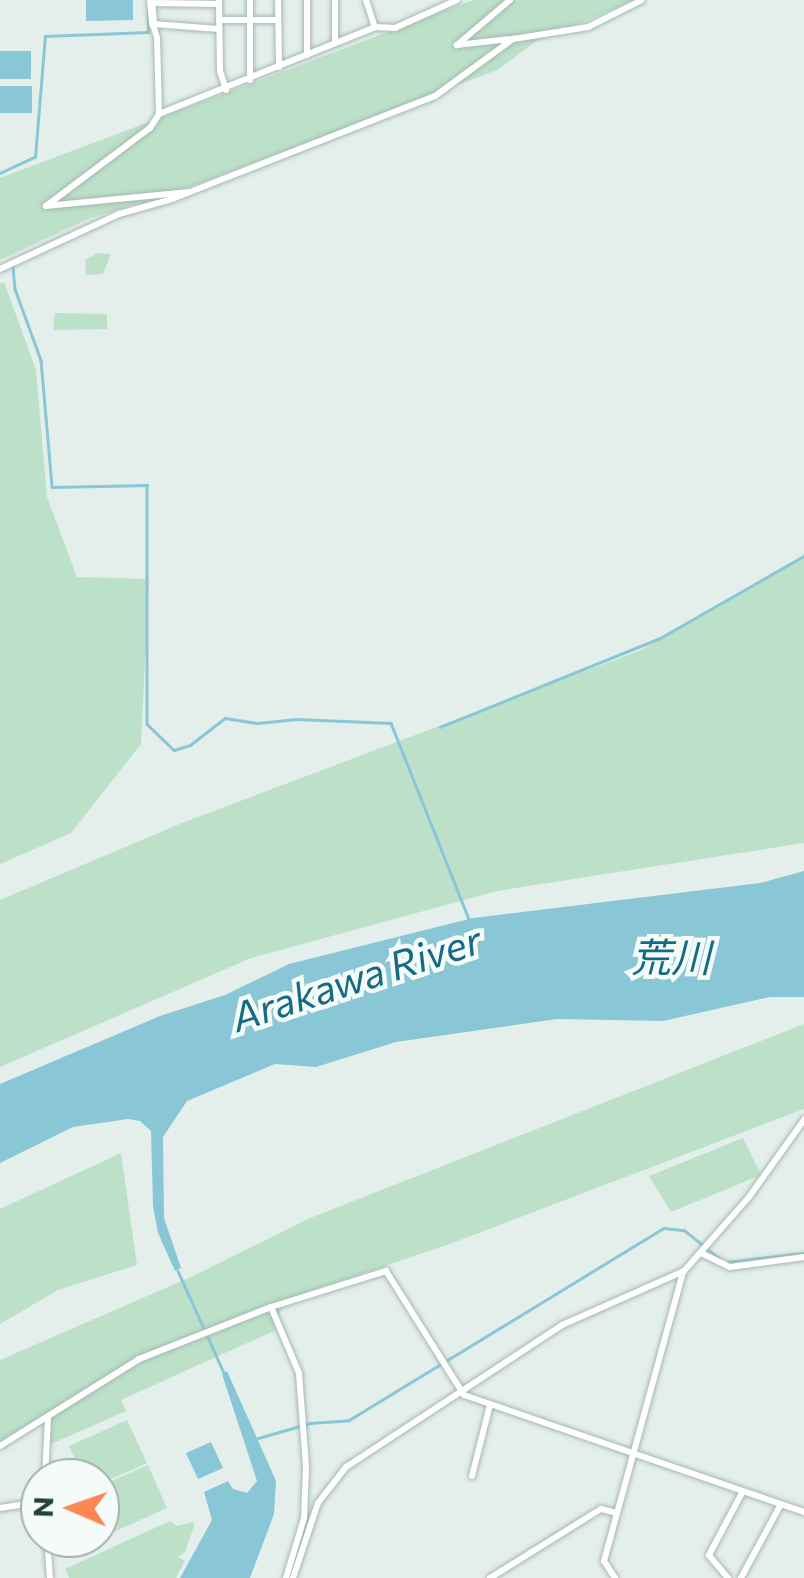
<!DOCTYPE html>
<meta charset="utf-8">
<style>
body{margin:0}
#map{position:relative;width:804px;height:1578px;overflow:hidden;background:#e4efeb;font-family:Commissioner,"Noto Sans JP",sans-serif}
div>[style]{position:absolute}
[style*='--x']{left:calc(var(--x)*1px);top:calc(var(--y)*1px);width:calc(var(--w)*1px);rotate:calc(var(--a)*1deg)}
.green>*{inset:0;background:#bce1c8}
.water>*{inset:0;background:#89c7d7}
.stream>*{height:2.5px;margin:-1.25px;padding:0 1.25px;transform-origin:1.25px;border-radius:1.25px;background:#89c7d7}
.roads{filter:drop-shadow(0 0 2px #a6b8b3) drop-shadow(0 0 2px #a6b8b3)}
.minor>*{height:6px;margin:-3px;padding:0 3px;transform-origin:3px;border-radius:3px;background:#fff}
.tertiary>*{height:8px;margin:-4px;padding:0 4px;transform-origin:4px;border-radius:4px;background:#fff}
span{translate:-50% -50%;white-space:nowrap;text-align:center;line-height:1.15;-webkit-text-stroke:9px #f5fbf8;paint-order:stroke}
.water-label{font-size:40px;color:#166b84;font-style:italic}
.north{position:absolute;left:20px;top:1458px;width:100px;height:100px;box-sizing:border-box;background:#f5fbf8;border:2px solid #a1b1ac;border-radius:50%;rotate:272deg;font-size:28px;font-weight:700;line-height:40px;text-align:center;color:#22423b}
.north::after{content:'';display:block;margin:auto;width:35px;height:45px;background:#fc8755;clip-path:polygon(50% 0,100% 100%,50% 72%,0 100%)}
</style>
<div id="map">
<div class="green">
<div style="clip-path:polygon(473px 0,634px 0,535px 42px,497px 70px,200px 183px,88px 219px,0 260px,0 178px)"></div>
<div style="clip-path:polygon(98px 253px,111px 254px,103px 274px,86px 275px,85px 260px)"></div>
<div style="clip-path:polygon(4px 282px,36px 370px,47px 497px,77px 577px,149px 579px,141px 744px,71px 833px,0 864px,0 284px)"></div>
<div style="clip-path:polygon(55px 313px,107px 314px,107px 329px,53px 330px)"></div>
<div style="clip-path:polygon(804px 557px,804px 843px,497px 891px,251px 958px,0 1067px,0 900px,182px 823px,641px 650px)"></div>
<div style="clip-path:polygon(804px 1024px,804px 1109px,447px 1245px,284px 1300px,274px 1331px,121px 1400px,126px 1411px,51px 1444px,45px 1417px,0 1442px,0 1360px,193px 1276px,310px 1218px)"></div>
<div style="clip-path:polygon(743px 1138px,761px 1175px,671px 1212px,649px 1176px)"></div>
<div style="clip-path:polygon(121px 1153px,137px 1265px,58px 1290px,0 1324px,0 1209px)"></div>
<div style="clip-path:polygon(127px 1420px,147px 1463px,100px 1484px,100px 1478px,84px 1478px,69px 1446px)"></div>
<div style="clip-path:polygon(148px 1465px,167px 1508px,109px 1534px,100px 1514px,100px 1486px)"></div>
<div style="clip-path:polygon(170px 1521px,177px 1526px,193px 1522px,194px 1526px,185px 1552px,178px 1557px,185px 1561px,176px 1578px,69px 1578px,65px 1569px)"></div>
</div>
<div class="water">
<div style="clip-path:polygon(86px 0,133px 0,133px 20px,86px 21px)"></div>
<div style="clip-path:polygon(31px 51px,31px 79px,0 79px,0 51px)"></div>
<div style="clip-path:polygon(0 86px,32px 86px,32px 113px,0 113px)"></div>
<div style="clip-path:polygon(804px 871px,804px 997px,770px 997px,663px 1021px,557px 1019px,396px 1042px,316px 1067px,275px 1064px,187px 1101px,163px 1137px,164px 1218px,181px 1268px,175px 1271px,158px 1233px,153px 1206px,151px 1131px,140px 1121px,128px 1119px,73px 1127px,0 1163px,0 1084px,160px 1016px,225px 995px,289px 964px,473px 918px,760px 883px)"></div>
<div style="clip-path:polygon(227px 1371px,276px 1481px,274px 1514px,250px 1578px,180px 1578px,212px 1520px,204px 1492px,228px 1481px,233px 1489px,247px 1493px,257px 1481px,222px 1374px)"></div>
<div style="clip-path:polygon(211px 1442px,223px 1468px,198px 1479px,186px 1453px)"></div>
</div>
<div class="stream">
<div style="--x:0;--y:173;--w:38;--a:-25"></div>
<div style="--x:35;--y:157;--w:121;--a:-85.3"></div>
<div style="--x:45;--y:36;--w:103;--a:-2.2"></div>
<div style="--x:148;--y:32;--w:31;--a:-90"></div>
<div style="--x:13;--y:266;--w:23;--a:85"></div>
<div style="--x:15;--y:289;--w:76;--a:69.9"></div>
<div style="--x:41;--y:360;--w:127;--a:85"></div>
<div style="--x:52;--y:487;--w:95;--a:-1.2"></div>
<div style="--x:147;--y:485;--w:239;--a:90"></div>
<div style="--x:147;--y:724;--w:37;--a:44"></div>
<div style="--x:174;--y:750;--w:17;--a:-17"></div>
<div style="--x:190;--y:745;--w:44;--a:-37.6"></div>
<div style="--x:225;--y:718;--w:33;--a:9"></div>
<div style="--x:258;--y:723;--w:38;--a:-6"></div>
<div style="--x:296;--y:719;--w:95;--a:2.4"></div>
<div style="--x:391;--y:723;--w:211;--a:68.3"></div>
<div style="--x:440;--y:727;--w:237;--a:-22"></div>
<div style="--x:660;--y:638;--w:166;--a:-29.7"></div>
<div style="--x:726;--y:1262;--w:79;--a:-6.6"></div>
<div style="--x:178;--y:1271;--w:112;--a:65.7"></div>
<div style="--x:255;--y:1439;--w:57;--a:-16.2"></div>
<div style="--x:310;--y:1423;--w:39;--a:-4"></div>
<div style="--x:349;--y:1420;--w:369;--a:-31.4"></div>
<div style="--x:664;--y:1228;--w:20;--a:6"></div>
<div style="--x:684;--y:1230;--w:45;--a:38.7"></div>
</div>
<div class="roads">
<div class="minor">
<div style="--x:219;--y:0;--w:71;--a:89.2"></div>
<div style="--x:220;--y:71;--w:20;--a:72"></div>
<div style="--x:250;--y:0;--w:80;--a:90"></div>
<div style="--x:278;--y:0;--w:67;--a:89.1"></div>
<div style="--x:307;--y:0;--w:55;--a:90"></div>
<div style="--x:335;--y:0;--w:43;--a:90"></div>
<div style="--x:366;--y:0;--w:28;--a:72"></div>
<div style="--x:510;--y:0;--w:70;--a:139.7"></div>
<div style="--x:457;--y:45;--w:53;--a:-6.5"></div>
<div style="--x:151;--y:3;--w:68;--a:0.8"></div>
<div style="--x:219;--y:20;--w:59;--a:0"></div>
<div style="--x:159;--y:114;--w:76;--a:-91.5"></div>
<div style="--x:157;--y:38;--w:15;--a:-106"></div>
<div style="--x:153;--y:24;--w:66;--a:4.3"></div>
<div style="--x:189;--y:192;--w:144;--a:174.4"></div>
<div style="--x:46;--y:206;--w:130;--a:-36.9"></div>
<div style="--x:150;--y:128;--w:17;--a:-57"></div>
<div style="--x:159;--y:114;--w:233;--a:-21.9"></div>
<div style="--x:375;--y:27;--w:20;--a:3"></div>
<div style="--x:395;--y:28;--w:68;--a:-24.3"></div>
<div style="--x:0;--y:269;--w:131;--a:-24.8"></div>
<div style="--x:119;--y:214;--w:55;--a:-15.8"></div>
<div style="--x:172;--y:199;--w:282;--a:-21.4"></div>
<div style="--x:435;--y:96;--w:97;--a:-36.2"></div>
<div style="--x:513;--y:39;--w:76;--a:-9.1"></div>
<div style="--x:588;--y:27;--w:60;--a:-26.6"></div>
<div style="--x:701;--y:1253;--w:32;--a:26"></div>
<div style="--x:730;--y:1267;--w:75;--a:-7.7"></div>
<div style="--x:271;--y:1307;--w:72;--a:67"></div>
<div style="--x:299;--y:1373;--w:94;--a:85.7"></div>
<div style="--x:306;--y:1467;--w:51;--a:92.2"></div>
<div style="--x:304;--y:1518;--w:63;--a:106.7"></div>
<div style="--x:0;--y:1446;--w:164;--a:-32"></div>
<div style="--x:139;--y:1359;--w:142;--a:-21.5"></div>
<div style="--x:271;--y:1307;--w:121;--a:-17.4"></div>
<div style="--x:386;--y:1271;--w:146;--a:57.8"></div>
<div style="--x:464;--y:1395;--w:360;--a:19"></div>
<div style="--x:472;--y:1476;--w:73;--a:-75.8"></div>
<div style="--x:45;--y:1478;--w:59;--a:-87.1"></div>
<div style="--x:0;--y:1508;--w:40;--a:-8.5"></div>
<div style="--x:47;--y:1538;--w:40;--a:85.7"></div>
<div style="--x:293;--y:1578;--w:79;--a:-71.6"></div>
<div style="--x:318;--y:1503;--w:46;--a:-52.1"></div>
<div style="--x:346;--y:1467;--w:258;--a:-33.3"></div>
<div style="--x:562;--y:1325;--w:133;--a:-23.9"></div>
<div style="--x:684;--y:1271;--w:98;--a:-48.7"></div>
<div style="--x:749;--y:1197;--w:95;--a:-54.5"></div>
<div style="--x:490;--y:1578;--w:131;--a:-31.9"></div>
<div style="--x:601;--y:1509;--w:16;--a:14"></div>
<div style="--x:615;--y:1578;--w:20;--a:-123"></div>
<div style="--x:604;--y:1561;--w:300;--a:-74.7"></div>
<div style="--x:728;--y:1578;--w:30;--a:-130"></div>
<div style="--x:709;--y:1555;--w:72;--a:-62"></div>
<div style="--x:741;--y:1578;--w:84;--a:-61.6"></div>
</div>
<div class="tertiary">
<div style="--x:151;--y:0;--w:24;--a:85"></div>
</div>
</div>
<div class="water-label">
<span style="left:671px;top:956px">荒川</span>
<span style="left:356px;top:977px;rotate:-18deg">Arakawa River</span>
</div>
<div class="north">N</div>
</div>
